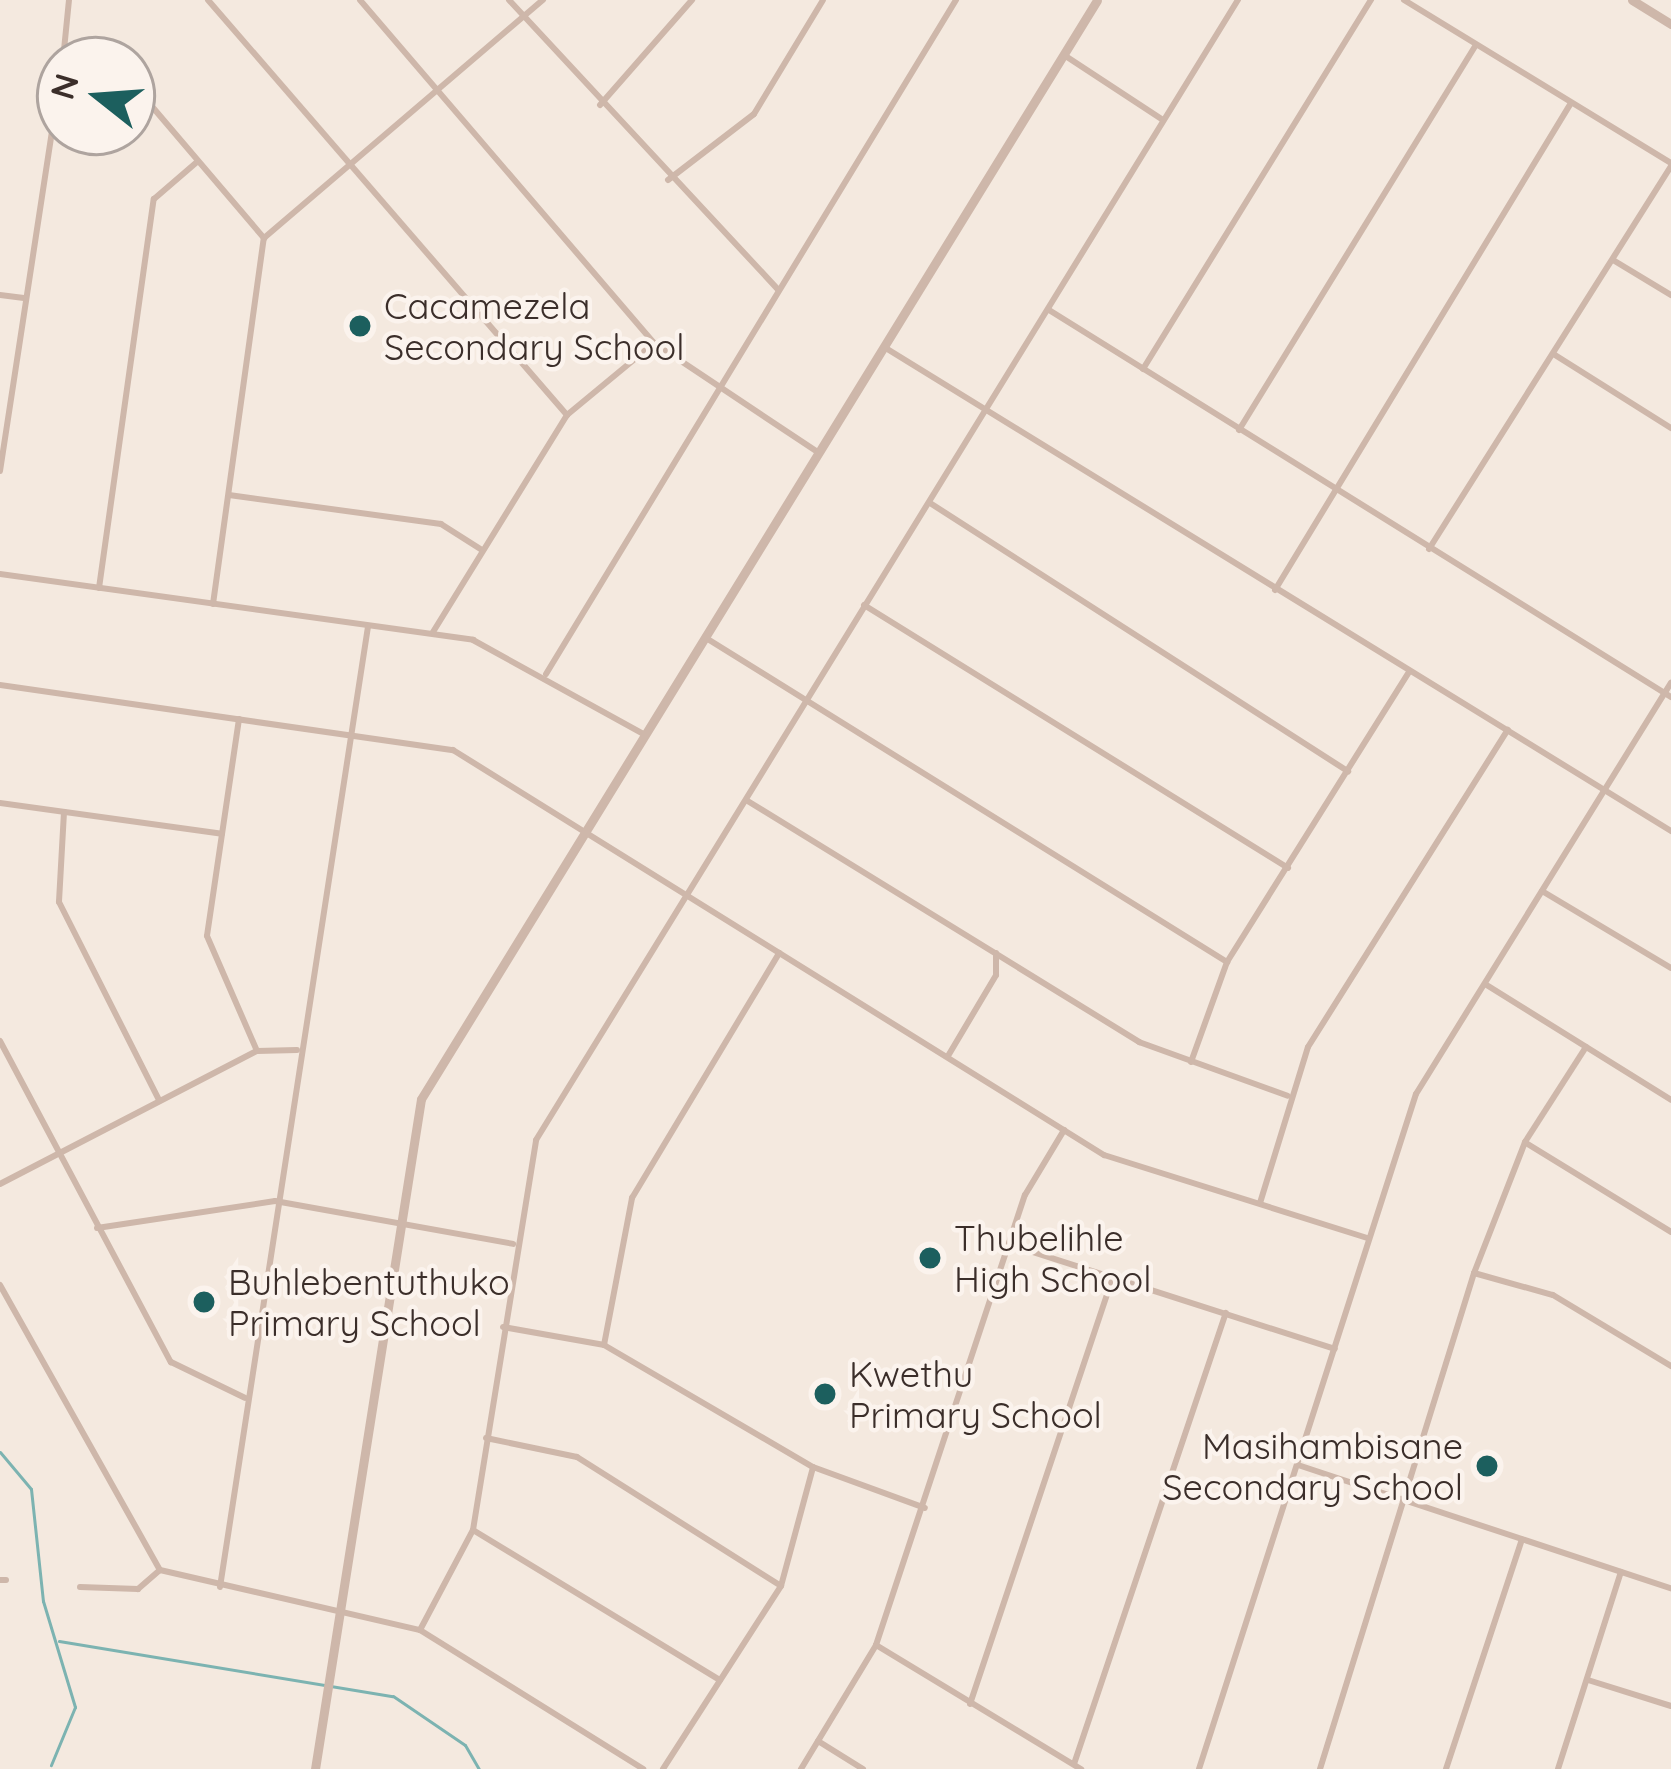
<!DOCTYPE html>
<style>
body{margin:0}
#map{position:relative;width:1671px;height:1769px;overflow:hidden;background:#f4e9df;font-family:Quicksand,sans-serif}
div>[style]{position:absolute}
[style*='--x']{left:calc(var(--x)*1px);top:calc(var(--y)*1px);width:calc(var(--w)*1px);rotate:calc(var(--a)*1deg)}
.stream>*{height:3px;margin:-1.5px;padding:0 1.5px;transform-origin:1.5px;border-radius:1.5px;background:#7cb3b1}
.minor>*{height:6px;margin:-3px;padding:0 3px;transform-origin:3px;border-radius:3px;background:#ceb7aa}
.tertiary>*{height:9px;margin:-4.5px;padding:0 4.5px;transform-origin:4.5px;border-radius:4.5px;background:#ceb7aa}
.dots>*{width:33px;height:33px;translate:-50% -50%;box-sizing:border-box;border:6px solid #fbf3ed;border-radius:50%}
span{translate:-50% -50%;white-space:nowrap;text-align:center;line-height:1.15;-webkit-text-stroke:9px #fbf3ed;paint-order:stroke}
.poi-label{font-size:36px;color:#3b2e2a}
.left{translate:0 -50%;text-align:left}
.right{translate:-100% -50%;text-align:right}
.north{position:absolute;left:36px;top:36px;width:120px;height:120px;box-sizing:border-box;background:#fbf3ed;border:3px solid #aea49f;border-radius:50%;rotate:287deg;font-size:33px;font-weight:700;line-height:48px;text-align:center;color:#3b2e2a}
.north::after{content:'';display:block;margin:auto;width:42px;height:54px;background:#1c5f5e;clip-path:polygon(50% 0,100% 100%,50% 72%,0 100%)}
</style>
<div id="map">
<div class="stream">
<div style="--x:0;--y:1452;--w:48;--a:50"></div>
<div style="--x:31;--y:1489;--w:113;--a:83.9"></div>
<div style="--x:43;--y:1601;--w:111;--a:73.2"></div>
<div style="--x:75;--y:1707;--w:63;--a:112.5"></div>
<div style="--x:59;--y:1641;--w:338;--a:9.4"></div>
<div style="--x:393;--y:1696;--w:87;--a:34.2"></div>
<div style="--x:465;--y:1745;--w:28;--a:60"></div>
</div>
<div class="minor">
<div style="--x:208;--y:0;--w:549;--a:49.14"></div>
<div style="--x:360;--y:0;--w:452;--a:49.4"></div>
<div style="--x:654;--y:343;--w:198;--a:33.7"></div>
<div style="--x:509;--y:0;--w:395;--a:47.1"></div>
<div style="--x:1404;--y:0;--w:313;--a:31.4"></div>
<div style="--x:1064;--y:55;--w:118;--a:33.3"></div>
<div style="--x:64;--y:57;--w:18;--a:9"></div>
<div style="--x:63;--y:60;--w:60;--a:-84.3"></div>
<div style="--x:132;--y:83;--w:204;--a:49.6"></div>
<div style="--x:600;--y:105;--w:140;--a:-48.8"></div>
<div style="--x:668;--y:180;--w:108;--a:-37.5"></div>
<div style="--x:754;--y:114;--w:133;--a:-58.8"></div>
<div style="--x:1613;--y:260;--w:68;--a:31.1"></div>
<div style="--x:0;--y:295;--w:26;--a:7"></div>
<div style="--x:1049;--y:310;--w:733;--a:31.89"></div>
<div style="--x:884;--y:347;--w:924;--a:31.59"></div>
<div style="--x:1555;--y:355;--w:137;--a:32.2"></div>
<div style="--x:1143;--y:369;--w:434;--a:-58.3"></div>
<div style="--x:1239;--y:430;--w:452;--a:-58.4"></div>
<div style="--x:0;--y:471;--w:399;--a:-81.3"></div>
<div style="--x:229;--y:495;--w:214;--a:7.8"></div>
<div style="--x:441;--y:524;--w:49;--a:32.4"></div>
<div style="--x:930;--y:503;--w:497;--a:32.7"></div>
<div style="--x:1429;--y:549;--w:453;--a:-57.7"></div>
<div style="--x:0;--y:574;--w:478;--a:7.9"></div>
<div style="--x:473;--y:640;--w:196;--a:28.9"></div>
<div style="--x:99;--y:588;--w:393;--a:-82"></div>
<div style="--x:154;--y:199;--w:57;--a:-40.7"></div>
<div style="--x:1275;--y:590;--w:570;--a:-58.71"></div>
<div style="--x:213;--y:604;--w:370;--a:-82.1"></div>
<div style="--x:264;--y:238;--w:367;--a:-40.5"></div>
<div style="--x:864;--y:605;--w:499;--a:31.8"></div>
<div style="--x:433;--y:632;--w:255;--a:-58.3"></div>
<div style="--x:567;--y:415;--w:113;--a:-39.6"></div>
<div style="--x:706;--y:638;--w:614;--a:31.88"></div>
<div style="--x:546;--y:674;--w:789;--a:-58.69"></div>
<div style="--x:0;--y:685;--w:458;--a:8.2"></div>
<div style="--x:453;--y:750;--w:767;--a:31.89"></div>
<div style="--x:1104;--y:1155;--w:276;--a:17.5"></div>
<div style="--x:239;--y:719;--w:219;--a:98.4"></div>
<div style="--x:207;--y:936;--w:125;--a:66.5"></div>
<div style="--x:746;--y:800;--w:462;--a:31.6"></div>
<div style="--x:1139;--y:1042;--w:158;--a:19.9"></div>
<div style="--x:0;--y:803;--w:224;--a:7.9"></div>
<div style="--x:64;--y:812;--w:90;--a:93.2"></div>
<div style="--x:59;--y:902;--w:220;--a:63.2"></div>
<div style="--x:1542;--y:891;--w:150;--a:30.8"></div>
<div style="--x:1485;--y:984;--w:219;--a:31.9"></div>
<div style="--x:0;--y:1041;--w:364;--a:62"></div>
<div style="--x:171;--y:1362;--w:82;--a:25.9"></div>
<div style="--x:948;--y:1056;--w:94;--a:-59.3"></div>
<div style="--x:996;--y:975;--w:22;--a:-90"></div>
<div style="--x:1191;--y:1062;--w:106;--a:-70.2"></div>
<div style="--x:1227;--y:962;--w:342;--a:-57.9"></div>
<div style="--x:1526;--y:1143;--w:170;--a:31.5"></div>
<div style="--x:0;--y:1184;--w:289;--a:-27.4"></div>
<div style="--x:257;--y:1051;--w:40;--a:-1.4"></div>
<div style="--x:1260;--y:1203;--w:163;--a:-72.9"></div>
<div style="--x:1308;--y:1047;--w:375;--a:-57.8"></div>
<div style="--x:97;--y:1228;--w:180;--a:-8.6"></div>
<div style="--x:275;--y:1201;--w:242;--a:10.2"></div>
<div style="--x:1011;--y:1245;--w:340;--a:17.8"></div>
<div style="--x:1474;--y:1273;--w:82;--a:15.6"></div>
<div style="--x:1553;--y:1295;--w:138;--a:31"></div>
<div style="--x:0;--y:1285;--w:327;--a:60.7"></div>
<div style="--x:160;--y:1570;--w:267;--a:13"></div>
<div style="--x:420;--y:1630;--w:263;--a:31.9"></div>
<div style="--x:503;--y:1327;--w:103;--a:10.1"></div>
<div style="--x:604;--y:1345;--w:242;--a:30.3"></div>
<div style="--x:813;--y:1467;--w:119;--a:20.1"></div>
<div style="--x:604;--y:1345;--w:150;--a:-79.2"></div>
<div style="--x:632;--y:1198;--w:286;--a:-59"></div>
<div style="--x:486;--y:1438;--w:93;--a:11.8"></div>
<div style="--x:577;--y:1457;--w:241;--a:32.3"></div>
<div style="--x:1298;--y:1465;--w:393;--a:18.3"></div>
<div style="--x:473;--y:1530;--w:289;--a:31.3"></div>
<div style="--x:0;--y:1580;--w:6;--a:0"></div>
<div style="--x:80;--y:1587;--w:58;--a:2"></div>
<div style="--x:138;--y:1589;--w:29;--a:-41"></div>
<div style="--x:220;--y:1587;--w:972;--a:-81.24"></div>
<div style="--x:420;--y:1630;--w:113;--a:-62.1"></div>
<div style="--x:473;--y:1530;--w:395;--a:-80.8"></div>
<div style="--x:536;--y:1140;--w:1339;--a:-58.38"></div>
<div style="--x:876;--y:1645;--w:240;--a:31.2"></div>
<div style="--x:1588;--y:1680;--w:87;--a:17.4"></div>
<div style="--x:970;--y:1704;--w:448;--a:-71.5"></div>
<div style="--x:818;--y:1741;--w:53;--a:31.9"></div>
<div style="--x:1074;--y:1764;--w:476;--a:-71.4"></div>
<div style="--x:663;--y:1769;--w:218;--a:-57.2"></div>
<div style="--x:781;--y:1586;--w:123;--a:-74.9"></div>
<div style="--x:801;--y:1769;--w:145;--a:-58.8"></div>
<div style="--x:876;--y:1645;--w:474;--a:-71.7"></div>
<div style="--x:1025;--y:1195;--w:76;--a:-59"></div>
<div style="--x:1199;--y:1769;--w:709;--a:-72.18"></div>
<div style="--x:1416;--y:1094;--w:484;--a:-58.2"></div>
<div style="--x:1320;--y:1769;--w:519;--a:-72.75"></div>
<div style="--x:1474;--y:1273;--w:141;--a:-68.7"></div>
<div style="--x:1525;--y:1142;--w:113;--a:-57.3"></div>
<div style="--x:1446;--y:1769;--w:242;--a:-71.7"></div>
<div style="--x:1558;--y:1769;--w:207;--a:-72.3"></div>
</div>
<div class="tertiary">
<div style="--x:1632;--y:0;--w:46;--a:31.6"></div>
<div style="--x:315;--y:1769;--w:678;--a:-81.01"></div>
<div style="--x:421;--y:1099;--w:1290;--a:-58.4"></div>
</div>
<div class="dots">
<div style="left:360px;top:326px;background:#1c5f5e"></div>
<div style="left:930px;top:1258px;background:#1c5f5e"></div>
<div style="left:204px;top:1302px;background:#1c5f5e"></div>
<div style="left:825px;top:1394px;background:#1c5f5e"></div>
<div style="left:1487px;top:1466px;background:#1c5f5e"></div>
</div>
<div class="poi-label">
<span class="left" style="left:384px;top:326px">Cacamezela<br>Secondary School</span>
<span class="left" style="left:954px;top:1258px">Thubelihle<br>High School</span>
<span class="left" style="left:228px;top:1302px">Buhlebentuthuko<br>Primary School</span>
<span class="left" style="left:849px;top:1394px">Kwethu<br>Primary School</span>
<span class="right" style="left:1463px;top:1466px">Masihambisane<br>Secondary School</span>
</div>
<div class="north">N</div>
</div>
